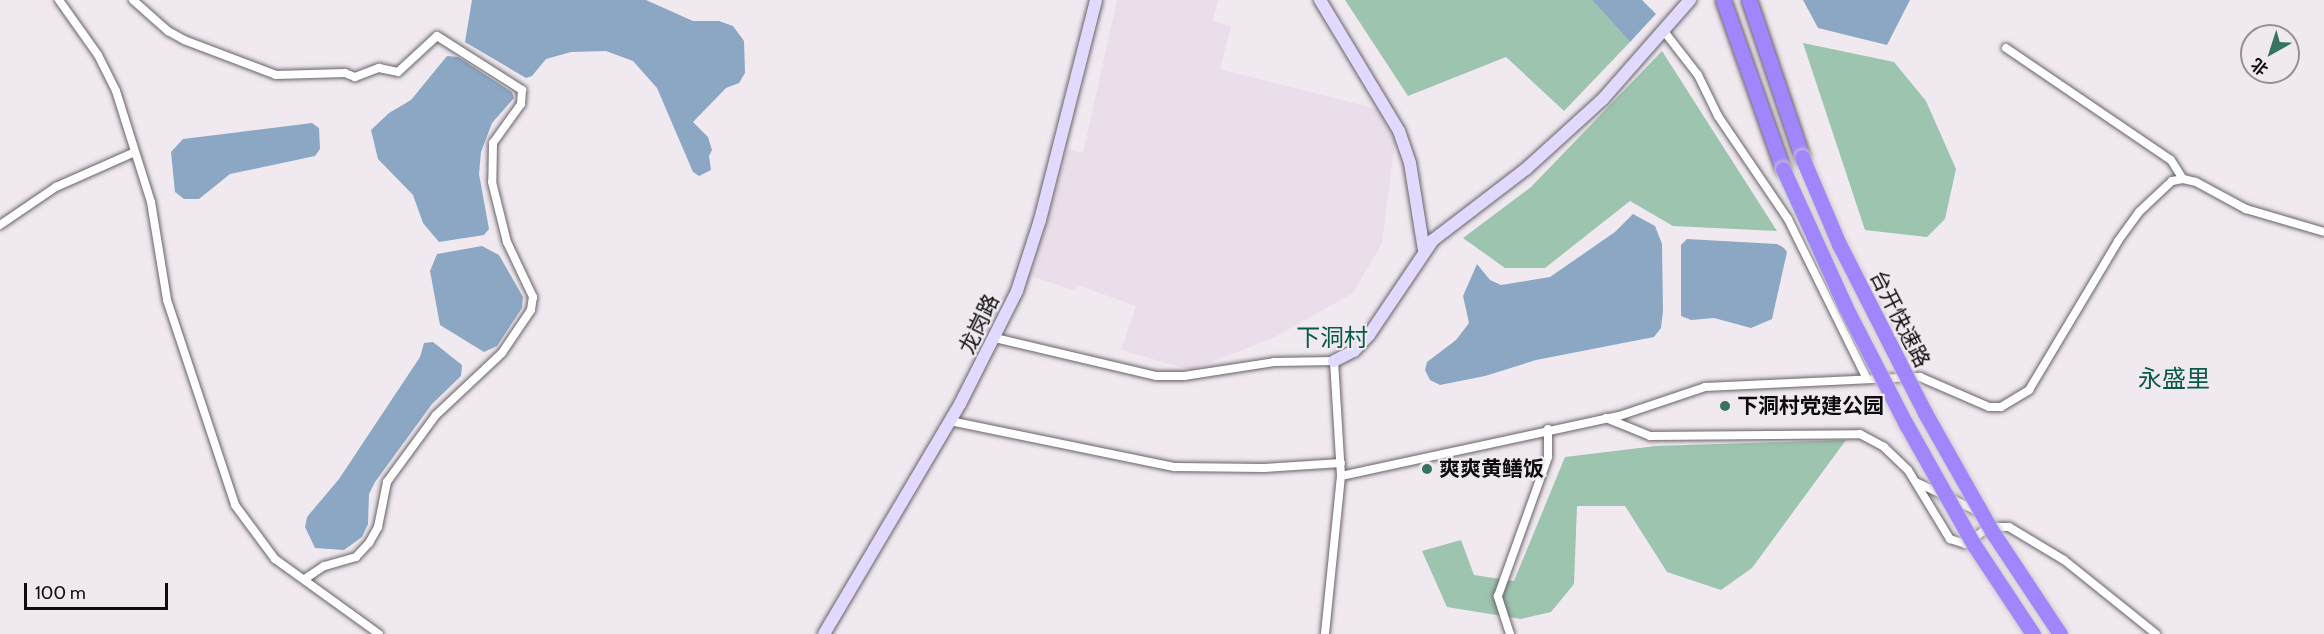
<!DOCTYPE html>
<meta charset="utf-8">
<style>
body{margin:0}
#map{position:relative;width:2324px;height:634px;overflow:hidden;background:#f0eaf0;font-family:Cabin,"Noto Sans SC",sans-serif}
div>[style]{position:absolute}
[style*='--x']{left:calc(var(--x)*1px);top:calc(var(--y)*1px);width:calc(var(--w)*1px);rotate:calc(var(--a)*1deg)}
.built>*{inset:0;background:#eadeea}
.forest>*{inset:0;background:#9cc4af}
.water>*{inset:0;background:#8ba7c4}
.roads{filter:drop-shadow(0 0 2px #686368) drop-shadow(0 0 2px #686368)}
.street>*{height:8px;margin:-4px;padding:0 4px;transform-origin:4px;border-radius:4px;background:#fff}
.secondary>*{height:12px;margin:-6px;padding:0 6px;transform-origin:6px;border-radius:6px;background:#e2dafe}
.highway>*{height:15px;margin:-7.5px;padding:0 7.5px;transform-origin:7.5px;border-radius:7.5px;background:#a085fd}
.bridges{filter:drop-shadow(0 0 2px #cacaca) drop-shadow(0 0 2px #cacaca)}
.highway-bridge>*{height:15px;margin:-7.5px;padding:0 7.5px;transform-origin:7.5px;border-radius:7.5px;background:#a085fd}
.dots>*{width:16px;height:16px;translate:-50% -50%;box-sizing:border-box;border:3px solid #f0eaf0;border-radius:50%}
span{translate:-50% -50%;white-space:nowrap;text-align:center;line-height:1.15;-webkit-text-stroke:4.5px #f0eaf0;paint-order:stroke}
.street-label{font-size:21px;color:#0e0c0e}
.poi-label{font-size:21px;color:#0e0c0e;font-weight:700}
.left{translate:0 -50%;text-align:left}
.quarter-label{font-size:24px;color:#075a45}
.north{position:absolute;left:2240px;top:24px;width:60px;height:60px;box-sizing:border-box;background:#f0eaf0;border:2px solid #969196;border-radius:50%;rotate:219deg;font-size:16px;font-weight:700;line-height:24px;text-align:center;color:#0e0c0e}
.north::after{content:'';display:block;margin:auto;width:21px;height:27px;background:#377460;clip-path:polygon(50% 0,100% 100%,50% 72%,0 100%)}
.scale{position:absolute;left:24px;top:583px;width:144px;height:27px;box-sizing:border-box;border:3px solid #0e0c0e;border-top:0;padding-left:8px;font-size:18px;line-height:21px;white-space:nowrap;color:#0e0c0e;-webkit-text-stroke:4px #f0eaf0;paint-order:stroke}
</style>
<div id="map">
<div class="built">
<div style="clip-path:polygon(1117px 0,1218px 0,1213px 21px,1231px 26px,1220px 69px,1377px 109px,1395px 141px,1382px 244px,1353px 293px,1275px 337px,1191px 370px,1121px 350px,1136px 306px,1077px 285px,1075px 291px,1031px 276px,1068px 149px,1083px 153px)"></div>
</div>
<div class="forest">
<div style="clip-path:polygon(1345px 0,1592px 0,1630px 42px,1564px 111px,1506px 57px,1408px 96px)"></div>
<div style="clip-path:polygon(1803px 43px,1894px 62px,1926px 101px,1956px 169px,1945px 219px,1927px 237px,1865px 230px)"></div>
<div style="clip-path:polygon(1662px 51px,1777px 231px,1673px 226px,1630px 201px,1545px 268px,1505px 268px,1463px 238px,1531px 187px)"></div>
<div style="clip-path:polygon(1846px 440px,1752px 568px,1721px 590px,1667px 572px,1625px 506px,1577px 506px,1574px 584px,1551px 612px,1521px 619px,1447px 607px,1422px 551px,1461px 540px,1474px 575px,1514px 581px,1565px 457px,1656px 446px)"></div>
</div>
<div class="water">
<div style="clip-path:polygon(472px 0,646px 0,693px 21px,719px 21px,733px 26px,744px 41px,745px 73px,739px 83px,726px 88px,693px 122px,708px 137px,712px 150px,709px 156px,711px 170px,699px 176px,693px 172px,657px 88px,633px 61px,606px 51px,571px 52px,546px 59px,532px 76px,526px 78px,465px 42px)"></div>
<div style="clip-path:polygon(1592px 0,1642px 0,1656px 14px,1630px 42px)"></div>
<div style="clip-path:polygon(1803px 0,1910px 0,1887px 45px,1818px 28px)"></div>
<div style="clip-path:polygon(447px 56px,458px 57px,512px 92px,514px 98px,492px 123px,481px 152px,479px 174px,489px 229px,484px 235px,439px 242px,423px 223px,413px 195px,378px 159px,371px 130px,389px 113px,411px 100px)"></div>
<div style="clip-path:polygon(312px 123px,319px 128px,320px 149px,315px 156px,230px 174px,199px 199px,184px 199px,175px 192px,171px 152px,183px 139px)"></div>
<div style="clip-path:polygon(1633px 214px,1655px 226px,1662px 244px,1663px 311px,1661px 328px,1654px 337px,1536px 360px,1485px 376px,1440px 385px,1430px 380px,1425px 370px,1427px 362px,1456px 340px,1469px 323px,1463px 296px,1477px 264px,1490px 280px,1501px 285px,1550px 277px,1615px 232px)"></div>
<div style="clip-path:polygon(1687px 239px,1777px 244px,1784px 248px,1787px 252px,1772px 319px,1751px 328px,1714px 318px,1691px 320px,1681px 316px,1681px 245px)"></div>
<div style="clip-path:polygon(482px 246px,499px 255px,523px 297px,522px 308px,497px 346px,484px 352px,440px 325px,430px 271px,437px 254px)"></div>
<div style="clip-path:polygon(433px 342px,462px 365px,461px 376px,432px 404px,375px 482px,369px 494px,368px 524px,362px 537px,344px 550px,315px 548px,305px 527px,307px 517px,339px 479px,420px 357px,424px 343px)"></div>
</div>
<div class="roads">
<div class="street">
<div style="--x:59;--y:0;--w:67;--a:54.7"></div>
<div style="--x:98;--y:55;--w:40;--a:63.4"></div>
<div style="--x:116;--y:91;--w:116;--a:72.5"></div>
<div style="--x:151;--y:202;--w:99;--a:80.7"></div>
<div style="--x:167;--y:300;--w:216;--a:71.6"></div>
<div style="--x:235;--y:505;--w:67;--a:53.5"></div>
<div style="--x:275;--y:559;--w:128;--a:35.8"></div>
<div style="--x:133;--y:0;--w:47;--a:41.5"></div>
<div style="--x:168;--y:31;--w:18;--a:29"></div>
<div style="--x:184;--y:40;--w:98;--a:20.8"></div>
<div style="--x:276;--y:75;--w:69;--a:-1.7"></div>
<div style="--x:345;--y:73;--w:11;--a:22"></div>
<div style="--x:355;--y:77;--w:26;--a:-21"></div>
<div style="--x:379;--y:68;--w:19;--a:12"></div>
<div style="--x:398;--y:72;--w:53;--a:-42.7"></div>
<div style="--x:437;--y:36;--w:101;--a:32.4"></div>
<div style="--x:522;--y:90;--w:14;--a:94"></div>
<div style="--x:521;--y:104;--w:48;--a:125.7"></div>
<div style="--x:493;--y:143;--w:39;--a:91"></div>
<div style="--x:492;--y:182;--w:62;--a:76"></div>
<div style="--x:507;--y:242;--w:61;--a:64.7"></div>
<div style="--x:533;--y:297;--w:13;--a:99"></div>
<div style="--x:531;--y:310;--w:52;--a:124"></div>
<div style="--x:502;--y:353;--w:91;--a:136.8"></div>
<div style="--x:436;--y:415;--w:83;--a:126.2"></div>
<div style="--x:387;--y:482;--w:46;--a:101.3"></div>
<div style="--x:378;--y:527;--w:18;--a:119"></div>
<div style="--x:369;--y:543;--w:19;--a:133"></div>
<div style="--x:356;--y:557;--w:33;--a:164"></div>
<div style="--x:324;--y:566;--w:23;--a:146"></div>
<div style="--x:1663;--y:30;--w:57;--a:52.1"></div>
<div style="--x:1698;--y:75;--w:46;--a:64"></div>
<div style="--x:1718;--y:116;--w:125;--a:55.8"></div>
<div style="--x:1788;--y:219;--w:178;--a:63.7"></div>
<div style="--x:2006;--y:48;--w:199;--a:34.2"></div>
<div style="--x:2171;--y:160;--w:22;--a:58"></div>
<div style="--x:0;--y:225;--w:68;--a:-34.2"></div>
<div style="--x:56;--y:187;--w:86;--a:-23.9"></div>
<div style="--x:995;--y:338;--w:165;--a:13.3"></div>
<div style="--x:1156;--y:376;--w:28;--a:0"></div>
<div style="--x:1184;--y:376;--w:91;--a:-8.8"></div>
<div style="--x:1274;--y:362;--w:60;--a:-1"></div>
<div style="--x:1334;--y:361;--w:115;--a:86.5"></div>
<div style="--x:1341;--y:476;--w:159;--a:95.8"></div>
<div style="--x:1606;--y:418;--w:48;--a:22.2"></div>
<div style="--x:1650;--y:436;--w:210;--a:-0.5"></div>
<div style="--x:1860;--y:434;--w:27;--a:28"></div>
<div style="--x:1884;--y:447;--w:33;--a:44"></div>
<div style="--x:1908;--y:470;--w:81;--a:58.7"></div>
<div style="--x:1950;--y:539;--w:16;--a:18"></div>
<div style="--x:1965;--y:544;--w:29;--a:-35"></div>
<div style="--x:1989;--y:527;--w:20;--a:0"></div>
<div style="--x:2009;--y:527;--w:64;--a:31"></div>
<div style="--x:2064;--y:560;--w:118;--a:38.8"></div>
<div style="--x:950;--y:421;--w:230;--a:11.6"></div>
<div style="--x:1175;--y:467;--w:89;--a:0.6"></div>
<div style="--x:1264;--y:468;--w:77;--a:-3.7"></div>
<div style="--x:1341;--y:476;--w:284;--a:-12.2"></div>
<div style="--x:1619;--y:416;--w:91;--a:-18.6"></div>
<div style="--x:1705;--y:387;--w:215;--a:-2.7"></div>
<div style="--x:1920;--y:377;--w:75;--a:23.5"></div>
<div style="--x:1989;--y:407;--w:12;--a:0"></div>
<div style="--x:2001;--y:407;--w:33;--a:-31"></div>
<div style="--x:2029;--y:390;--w:174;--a:-59.1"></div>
<div style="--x:2118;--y:241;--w:36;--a:-54"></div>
<div style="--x:2139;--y:212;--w:45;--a:-43.2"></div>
<div style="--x:2172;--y:181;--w:11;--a:-10"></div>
<div style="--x:2183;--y:179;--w:13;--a:13"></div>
<div style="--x:2196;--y:182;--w:57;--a:28.4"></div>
<div style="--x:2246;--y:209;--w:81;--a:16.4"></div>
<div style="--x:1918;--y:483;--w:68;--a:25.4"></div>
<div style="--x:1510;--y:634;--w:40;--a:-108"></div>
<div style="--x:1498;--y:596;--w:148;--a:-70.2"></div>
<div style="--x:1548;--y:457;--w:28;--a:-90"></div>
</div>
<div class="secondary">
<div style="--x:1320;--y:0;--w:153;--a:58.9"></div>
<div style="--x:1399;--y:131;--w:34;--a:71"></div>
<div style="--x:1410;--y:163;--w:88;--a:80.9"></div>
<div style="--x:1334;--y:361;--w:22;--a:-27"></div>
<div style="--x:1354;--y:351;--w:22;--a:-47"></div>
<div style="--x:1369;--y:335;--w:115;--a:-56"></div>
<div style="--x:1433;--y:240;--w:117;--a:-37.4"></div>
<div style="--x:1526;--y:169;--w:104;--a:-42.3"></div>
<div style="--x:1603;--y:99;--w:132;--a:-48.7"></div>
<div style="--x:824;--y:634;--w:267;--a:-59.4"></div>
<div style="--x:960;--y:404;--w:127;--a:-63.2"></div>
<div style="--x:1017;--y:291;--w:75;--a:-72.1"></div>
<div style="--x:1040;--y:220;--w:227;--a:-75.7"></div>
</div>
<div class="highway">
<div style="--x:1723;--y:0;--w:179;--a:70.5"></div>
<div style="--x:1749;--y:0;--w:166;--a:71.3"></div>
</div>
</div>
<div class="bridges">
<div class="highway-bridge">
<div style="--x:1802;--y:157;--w:95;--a:67"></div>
<div style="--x:1839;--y:244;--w:190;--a:63"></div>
<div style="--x:1925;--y:413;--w:138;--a:60.5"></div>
<div style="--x:1993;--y:533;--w:121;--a:56.4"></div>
<div style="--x:1783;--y:169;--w:153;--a:65.6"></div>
<div style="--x:1846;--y:308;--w:131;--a:62.7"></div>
<div style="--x:1906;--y:424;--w:139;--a:60.7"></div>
<div style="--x:1974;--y:545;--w:107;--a:56.5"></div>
</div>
</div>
<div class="dots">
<div style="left:1725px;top:406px;background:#377460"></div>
<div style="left:1427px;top:469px;background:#377460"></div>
</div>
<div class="street-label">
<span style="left:1900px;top:319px;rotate:63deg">台开快速路</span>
<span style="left:979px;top:324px;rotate:-64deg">龙岗路</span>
</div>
<div class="poi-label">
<span class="left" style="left:1737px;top:406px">下洞村党建公园</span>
<span class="left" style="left:1439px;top:469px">爽爽黄鳝饭</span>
</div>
<div class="quarter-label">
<span style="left:1332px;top:338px">下洞村</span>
<span style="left:2174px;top:379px">永盛里</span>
</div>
<div class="north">北</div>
<div class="scale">100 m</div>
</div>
